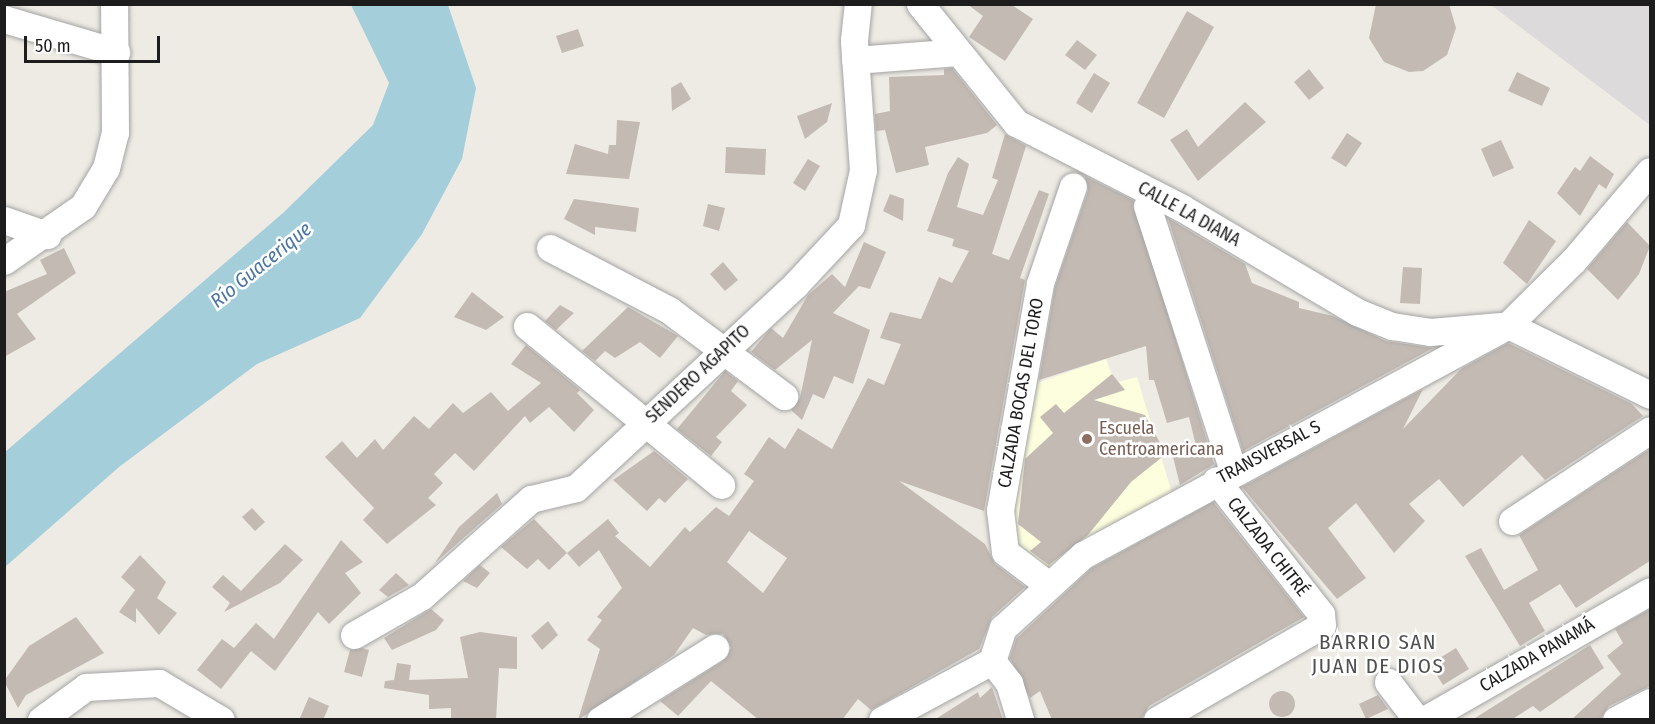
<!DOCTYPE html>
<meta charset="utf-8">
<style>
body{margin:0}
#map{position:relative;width:1655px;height:724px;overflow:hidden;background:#eeebe4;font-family:"Fira Sans Condensed",sans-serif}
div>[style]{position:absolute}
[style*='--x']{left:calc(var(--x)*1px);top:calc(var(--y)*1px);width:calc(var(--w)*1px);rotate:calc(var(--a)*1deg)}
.residential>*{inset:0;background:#dcdada}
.education>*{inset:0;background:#fdfedd}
.water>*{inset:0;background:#a5cedb}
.building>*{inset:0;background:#c3bab3}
.round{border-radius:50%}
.roads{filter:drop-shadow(0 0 2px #a4a4a4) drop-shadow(0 0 2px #a4a4a4)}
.minor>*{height:27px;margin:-13.5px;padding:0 13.5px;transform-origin:13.5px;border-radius:13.5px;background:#fff}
.dots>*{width:16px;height:16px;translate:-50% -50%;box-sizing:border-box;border:3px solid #fff;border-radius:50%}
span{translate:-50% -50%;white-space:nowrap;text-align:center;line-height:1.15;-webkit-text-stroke:5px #fff;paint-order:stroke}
.street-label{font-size:18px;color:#1d1d1d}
.education-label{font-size:18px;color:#785e54}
.left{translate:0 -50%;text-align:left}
.water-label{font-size:20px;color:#4a75a2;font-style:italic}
.quarter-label{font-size:21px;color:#505050;letter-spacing:1.5px}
.frame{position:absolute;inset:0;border:6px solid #1d1d1d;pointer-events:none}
.scale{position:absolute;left:24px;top:36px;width:136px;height:27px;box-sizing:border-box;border:3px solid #1d1d1d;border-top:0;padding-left:8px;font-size:18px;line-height:21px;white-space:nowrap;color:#1d1d1d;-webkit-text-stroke:4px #fff;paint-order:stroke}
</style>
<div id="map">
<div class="residential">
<div style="clip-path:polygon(1491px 5px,1650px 5px,1650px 125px)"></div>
</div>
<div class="education">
<div style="clip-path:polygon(1106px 359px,1115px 383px,1137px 377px,1172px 493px,1043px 574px,1012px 543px,1007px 502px,1028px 386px)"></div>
</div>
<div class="water">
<div style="clip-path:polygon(351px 5px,448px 5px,476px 88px,462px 159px,422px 234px,360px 318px,257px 364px,119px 467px,5px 567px,5px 452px,283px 213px,373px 125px,389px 83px)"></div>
</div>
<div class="building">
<div style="clip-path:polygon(967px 4px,1012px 5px,1033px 19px,1005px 61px,969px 37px,983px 16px)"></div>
<div style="clip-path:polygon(1376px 4px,1449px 4px,1456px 28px,1447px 55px,1423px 71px,1409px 72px,1384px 62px,1369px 38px)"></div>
<div style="clip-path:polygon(1187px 11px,1214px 27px,1164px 118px,1137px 103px)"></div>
<div style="clip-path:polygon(578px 29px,584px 46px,562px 53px,556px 36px)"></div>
<div style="clip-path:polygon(1077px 40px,1097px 55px,1085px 70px,1065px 55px)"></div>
<div style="clip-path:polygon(952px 68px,997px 125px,987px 133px,925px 147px,929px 165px,896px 173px,885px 130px,876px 131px,875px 114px,890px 111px,889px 77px,944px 75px,944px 69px)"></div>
<div style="clip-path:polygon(1309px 69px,1324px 88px,1309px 100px,1294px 82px)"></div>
<div style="clip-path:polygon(1517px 72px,1550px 88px,1542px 106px,1508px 91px)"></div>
<div style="clip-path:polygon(1094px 73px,1110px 83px,1092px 113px,1076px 103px)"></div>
<div style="clip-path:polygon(681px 82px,691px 99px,672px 111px,671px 88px)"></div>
<div style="clip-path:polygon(1245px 102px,1266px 122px,1198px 181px,1170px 140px,1187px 129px,1198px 147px)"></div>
<div style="clip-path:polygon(832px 103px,827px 122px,805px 139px,797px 116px)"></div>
<div style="clip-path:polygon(617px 120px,640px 122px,629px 179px,566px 174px,575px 144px,608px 154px,609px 145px,616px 145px)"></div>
<div style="clip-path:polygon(1347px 133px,1362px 143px,1346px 167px,1331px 158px)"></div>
<div style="clip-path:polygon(evenodd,1005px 134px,1026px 146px,992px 254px,1009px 260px,1039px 190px,1049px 194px,1020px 278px,1025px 280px,984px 511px,899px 481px,985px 544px,995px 564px,1025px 587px,992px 617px,979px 649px,871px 710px,858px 699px,842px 720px,759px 720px,711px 681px,678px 716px,660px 701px,723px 661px,731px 648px,723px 634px,706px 635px,693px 628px,674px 655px,578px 720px,600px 649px,587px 640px,602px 620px,597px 617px,622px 588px,599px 550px,579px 567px,567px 553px,608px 519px,619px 533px,615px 536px,650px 567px,685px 527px,690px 532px,716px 507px,729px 516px,754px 481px,744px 474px,769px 437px,785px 449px,798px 428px,832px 449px,868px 378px,884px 385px,901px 344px,880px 338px,890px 312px,921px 319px,939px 277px,952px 283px,969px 251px,952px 246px,954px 239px,927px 231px,948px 173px,958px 157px,969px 164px,957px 207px,983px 215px,998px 180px,992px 178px,1005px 134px,749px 531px,787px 558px,763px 593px,727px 562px,749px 531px)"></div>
<div style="clip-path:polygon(1501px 140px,1514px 168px,1493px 177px,1481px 149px)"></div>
<div style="clip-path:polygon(726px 147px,766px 149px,765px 175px,725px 173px)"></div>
<div style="clip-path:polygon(1590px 156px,1614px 174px,1606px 189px,1599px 184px,1580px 216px,1557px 193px,1575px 167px,1580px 171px)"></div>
<div style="clip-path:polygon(808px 159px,820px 166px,805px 191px,793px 183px)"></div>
<div style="clip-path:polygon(1085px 176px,1133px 200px,1214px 464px,1180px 485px,1173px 457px,1196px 446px,1189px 417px,1167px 423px,1154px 380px,1149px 380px,1146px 346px,1039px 380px,1055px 287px,1088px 191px)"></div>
<div style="clip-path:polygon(890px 194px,904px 199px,903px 221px,883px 211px)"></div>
<div style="clip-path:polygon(574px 199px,639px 208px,636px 232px,595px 227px,595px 235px,564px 219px)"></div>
<div style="clip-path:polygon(708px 204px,725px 208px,719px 231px,703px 226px)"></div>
<div style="clip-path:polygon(1168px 218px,1245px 264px,1252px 283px,1299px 302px,1299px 308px,1333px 316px,1386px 341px,1433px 348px,1243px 451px)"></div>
<div style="clip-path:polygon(1529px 220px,1556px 241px,1527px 284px,1503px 263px)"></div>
<div style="clip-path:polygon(1627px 222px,1650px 246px,1639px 274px,1618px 300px,1587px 269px)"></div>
<div style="clip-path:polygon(864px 242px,886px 252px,870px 289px,859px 286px,833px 313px,870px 330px,853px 384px,834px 376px,824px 399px,813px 394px,802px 420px,791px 410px,800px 398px,812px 340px,775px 370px,751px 352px,771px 328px,783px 338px,808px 295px,832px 274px,845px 287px)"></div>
<div style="clip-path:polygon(64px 248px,76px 273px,17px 314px,36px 339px,4px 357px,4px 292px,47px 274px,40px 260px)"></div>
<div style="clip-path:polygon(723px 262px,738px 280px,725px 291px,710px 274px)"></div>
<div style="clip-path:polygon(1403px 267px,1422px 268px,1420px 304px,1400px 303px)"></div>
<div style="clip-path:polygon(472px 292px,504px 317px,486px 330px,454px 317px)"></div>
<div style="clip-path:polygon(560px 305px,574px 313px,556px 330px,545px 321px)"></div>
<div style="clip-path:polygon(628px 307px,678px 336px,660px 358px,640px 342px,615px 358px,605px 351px,595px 361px,582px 351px)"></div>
<div style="clip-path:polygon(1508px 343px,1632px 404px,1643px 416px,1545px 480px,1522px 455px,1463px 507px,1439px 479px,1409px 504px,1425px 521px,1394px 553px,1356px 503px,1328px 528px,1366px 578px,1337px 599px,1242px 487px,1423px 389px,1403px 429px,1461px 369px)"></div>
<div style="clip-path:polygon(526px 345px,580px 390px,577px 393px,594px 410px,574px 432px,549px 407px,530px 423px,525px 416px,474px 471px,455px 453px,434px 474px,443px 483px,428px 498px,436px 505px,387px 544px,363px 520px,374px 508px,325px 457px,342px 441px,357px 458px,375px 439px,383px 450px,414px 416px,429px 429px,453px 403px,463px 413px,491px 392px,508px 411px,541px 383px,511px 364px)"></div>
<div style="clip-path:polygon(725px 371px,738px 381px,731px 391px,747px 405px,716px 437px,722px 442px,711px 456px,677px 429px)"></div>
<div style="clip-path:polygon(1112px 374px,1125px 390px,1094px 400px,1145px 415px,1166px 454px,1131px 482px,1088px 535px,1049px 565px,1030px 551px,1041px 542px,1018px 524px,1025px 459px,1053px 433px,1040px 417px,1056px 404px,1064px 413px)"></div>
<div style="clip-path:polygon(1650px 449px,1650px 561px,1576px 608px,1560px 584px,1529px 603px,1545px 631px,1520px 646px,1465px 556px,1481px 548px,1504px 590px,1538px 570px,1519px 535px)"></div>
<div style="clip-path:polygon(654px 451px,688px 479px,665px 503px,659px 498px,647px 511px,613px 480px)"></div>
<div style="clip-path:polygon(497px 493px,502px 504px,435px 563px,459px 527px)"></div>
<div style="clip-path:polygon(1213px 502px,1304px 617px,1149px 706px,1141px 720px,1052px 720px,1040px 691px,1030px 698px,1010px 658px,1016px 639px,1092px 568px)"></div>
<div style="clip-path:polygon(252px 508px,265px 522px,255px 531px,242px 517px)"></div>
<div style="clip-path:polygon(534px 519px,567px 553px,549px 570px,538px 559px,527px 569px,501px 547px)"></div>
<div style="clip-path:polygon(341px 540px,363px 562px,345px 573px,361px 593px,329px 624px,318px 612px,275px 671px,251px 651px,221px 689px,197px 670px,222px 639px,234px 648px,256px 623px,274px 639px)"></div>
<div style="clip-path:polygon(285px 544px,303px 560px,280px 583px,224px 612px,230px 603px,212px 587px,223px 575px,241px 591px)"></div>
<div style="clip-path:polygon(140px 555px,166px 582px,157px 598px,177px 613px,159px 635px,136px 608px,136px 623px,119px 612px,135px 590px,121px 577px)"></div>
<div style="clip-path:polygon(480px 565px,490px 573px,477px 588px,463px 581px)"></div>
<div style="clip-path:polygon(396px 573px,409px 585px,388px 597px,379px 590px)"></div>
<div style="clip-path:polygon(431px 609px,444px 620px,436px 630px,392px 650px,384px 638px)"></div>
<div style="clip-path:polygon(1650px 609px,1650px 686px,1609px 706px,1600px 720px,1571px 720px,1621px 674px,1607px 656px,1623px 643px,1615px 629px)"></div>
<div style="clip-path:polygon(76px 617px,104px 653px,26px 695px,18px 708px,4px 681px,29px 646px)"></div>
<div style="clip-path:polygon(548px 621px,558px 635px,542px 650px,531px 636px)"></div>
<div style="clip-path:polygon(480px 632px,517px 637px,517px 669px,499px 668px,496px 720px,451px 720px,451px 708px,429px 709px,429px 695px,384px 688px,385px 681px,394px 680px,397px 663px,411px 665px,409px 680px,468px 678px,460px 637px)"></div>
<div style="clip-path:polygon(1590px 645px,1604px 668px,1540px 712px,1533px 706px,1511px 720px,1472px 720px)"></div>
<div style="clip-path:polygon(362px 648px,369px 650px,362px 677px,344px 672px,350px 650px)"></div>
<div style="clip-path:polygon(1456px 648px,1469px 669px,1443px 685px,1430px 664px)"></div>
<div style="clip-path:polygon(992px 687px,1003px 720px,934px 720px,978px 692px,980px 698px)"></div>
<div class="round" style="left:1269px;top:691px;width:26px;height:26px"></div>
<div style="clip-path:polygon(1378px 695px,1388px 709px,1366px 719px,1359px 704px)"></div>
<div style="clip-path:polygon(309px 697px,329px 706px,323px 720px,299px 720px)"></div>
</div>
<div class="roads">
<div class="minor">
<div style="--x:920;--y:4;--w:153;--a:51.1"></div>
<div style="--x:1016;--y:123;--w:186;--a:27.1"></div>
<div style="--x:1182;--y:208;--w:204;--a:30.7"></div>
<div style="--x:1357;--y:312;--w:38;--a:22"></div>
<div style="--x:1392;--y:326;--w:38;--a:9"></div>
<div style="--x:1430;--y:332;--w:71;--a:-4.8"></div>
<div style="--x:4;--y:19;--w:117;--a:16.4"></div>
<div style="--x:855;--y:60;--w:103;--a:-4.4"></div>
<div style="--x:1147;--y:206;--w:279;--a:72"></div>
<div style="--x:4;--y:220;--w:46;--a:19.2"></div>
<div style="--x:550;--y:248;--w:134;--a:27.5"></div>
<div style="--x:669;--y:310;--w:144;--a:36.8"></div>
<div style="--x:4;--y:261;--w:96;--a:-34.8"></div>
<div style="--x:83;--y:206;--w:44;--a:-58.8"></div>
<div style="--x:106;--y:168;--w:36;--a:-76"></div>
<div style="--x:115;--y:133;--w:129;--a:-90.4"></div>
<div style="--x:1508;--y:325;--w:158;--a:26.2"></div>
<div style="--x:527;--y:326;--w:251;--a:39.3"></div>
<div style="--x:1512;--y:521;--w:165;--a:-33.4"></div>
<div style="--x:1046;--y:583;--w:51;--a:-142.9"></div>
<div style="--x:1005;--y:552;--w:42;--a:-96.8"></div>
<div style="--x:1000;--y:510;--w:230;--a:-80"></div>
<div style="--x:1040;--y:283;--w:102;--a:-71.2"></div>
<div style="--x:354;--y:635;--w:78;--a:-29.8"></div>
<div style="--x:422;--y:596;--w:146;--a:-41.7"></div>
<div style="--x:531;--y:499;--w:46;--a:-13.7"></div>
<div style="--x:576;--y:488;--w:299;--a:-42.8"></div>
<div style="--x:795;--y:285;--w:82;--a:-47"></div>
<div style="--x:851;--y:225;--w:56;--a:-77.7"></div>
<div style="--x:863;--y:170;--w:130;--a:-94"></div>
<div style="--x:854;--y:40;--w:36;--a:-84"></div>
<div style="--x:992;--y:661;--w:28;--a:52"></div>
<div style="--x:1009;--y:683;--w:39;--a:73"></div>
<div style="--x:1388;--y:682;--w:48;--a:52.7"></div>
<div style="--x:41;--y:720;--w:56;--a:-36.3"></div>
<div style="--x:86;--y:687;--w:73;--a:-3.1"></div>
<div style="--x:159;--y:683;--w:72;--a:30.8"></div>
<div style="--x:600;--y:720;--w:136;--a:-32.1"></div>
<div style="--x:882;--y:720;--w:125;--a:-28.2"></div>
<div style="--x:992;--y:661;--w:35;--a:-72"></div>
<div style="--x:1003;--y:628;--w:108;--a:-42.4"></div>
<div style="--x:1083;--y:555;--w:483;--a:-28.4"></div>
<div style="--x:1508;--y:325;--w:91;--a:-44.6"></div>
<div style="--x:1573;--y:261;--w:118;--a:-49.5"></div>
<div style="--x:1157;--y:720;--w:190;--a:-29.9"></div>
<div style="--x:1322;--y:625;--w:11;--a:-95"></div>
<div style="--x:1321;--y:614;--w:170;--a:-128.1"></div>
<div style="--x:1424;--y:720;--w:260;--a:-29.7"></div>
<div style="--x:1616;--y:720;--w:38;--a:-28"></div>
</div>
</div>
<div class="dots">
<div style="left:1087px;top:439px;background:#8d6e63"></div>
</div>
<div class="street-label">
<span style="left:1189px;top:214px;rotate:29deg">CALLE LA DIANA</span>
<span style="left:698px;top:374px;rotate:-43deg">SENDERO AGAPITO</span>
<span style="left:1021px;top:393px;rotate:-80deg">CALZADA BOCAS DEL TORO</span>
<span style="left:1269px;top:452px;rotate:-28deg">TRANSVERSAL S</span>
<span style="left:1268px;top:547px;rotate:52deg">CALZADA CHITRÉ</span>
<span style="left:1537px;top:655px;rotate:-30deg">CALZADA PANAMÁ</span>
</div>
<div class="education-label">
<span class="left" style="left:1099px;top:439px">Escuela<br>Centroamericana</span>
</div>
<div class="water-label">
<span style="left:261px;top:265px;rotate:-39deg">Río Guacerique</span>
</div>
<div class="quarter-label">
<span style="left:1378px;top:654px">BARRIO SAN<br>JUAN DE DIOS</span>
</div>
<div class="frame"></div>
<div class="scale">50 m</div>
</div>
